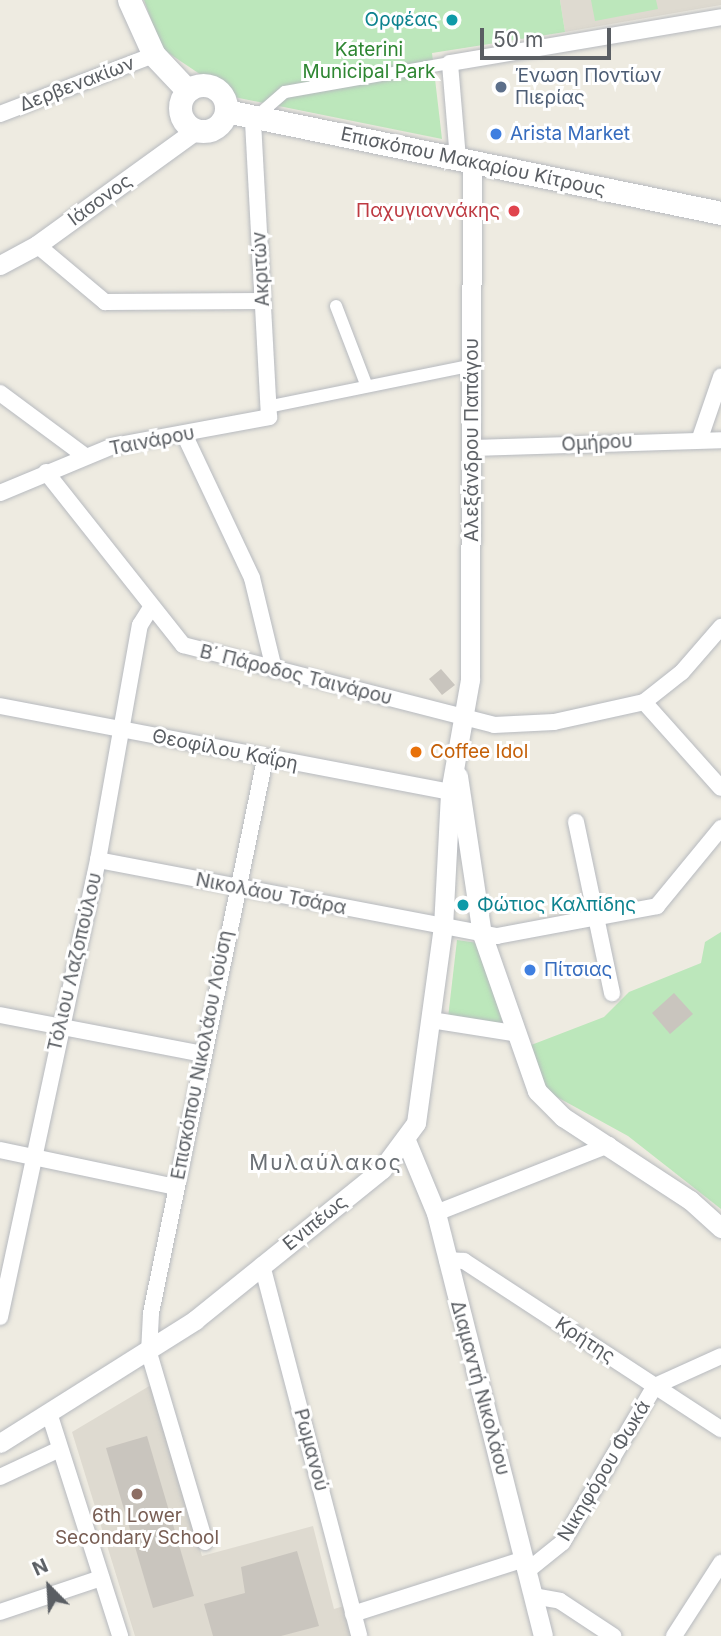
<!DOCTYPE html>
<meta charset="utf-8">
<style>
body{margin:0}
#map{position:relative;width:721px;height:1636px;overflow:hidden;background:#eeebe1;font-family:Inter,sans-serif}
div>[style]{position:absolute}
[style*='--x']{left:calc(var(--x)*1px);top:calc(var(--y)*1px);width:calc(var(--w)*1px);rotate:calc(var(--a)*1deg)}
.education>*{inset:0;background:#dedad0}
.green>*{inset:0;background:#bce7bb}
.building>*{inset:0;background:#c9c5be}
.roads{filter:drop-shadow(0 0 2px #b7babf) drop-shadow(0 0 2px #b7babf)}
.pedestrian>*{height:12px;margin:-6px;padding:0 6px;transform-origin:6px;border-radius:6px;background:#fff}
.minor>*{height:16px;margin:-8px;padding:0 8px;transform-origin:8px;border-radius:8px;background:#fff}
.tertiary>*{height:19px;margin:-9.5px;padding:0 9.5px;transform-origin:9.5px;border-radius:9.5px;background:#fff}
.secondary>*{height:23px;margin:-11.5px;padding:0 11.5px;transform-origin:11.5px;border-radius:11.5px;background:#fff}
.secondary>.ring{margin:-11.5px;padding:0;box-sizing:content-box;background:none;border:23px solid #fff;border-radius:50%}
.dots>*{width:19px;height:19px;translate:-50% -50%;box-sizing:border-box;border:4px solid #fff;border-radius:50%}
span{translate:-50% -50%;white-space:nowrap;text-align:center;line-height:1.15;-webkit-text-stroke:6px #fff;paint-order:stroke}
.culture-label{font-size:19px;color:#0d838f}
.right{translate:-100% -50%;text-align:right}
.left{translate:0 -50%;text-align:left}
.park-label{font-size:19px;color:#2e8632}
.service-label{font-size:19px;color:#4e5e75}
.street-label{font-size:19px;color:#5a5e63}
.shop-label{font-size:19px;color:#366cbe}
.health-label{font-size:19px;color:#be3a42}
.food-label{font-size:19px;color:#c56008}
.education-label{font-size:19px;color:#785e54}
.neighbourhood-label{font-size:21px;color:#6b7075;letter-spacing:2px}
.north{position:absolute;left:14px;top:1552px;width:70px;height:70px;-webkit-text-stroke:5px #fff;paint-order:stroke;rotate:336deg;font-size:19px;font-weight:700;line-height:28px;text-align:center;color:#5a5e63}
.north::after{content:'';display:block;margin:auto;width:24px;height:32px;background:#5a5e63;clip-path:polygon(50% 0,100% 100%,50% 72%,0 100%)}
.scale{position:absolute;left:480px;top:28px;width:131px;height:32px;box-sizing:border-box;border:4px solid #5a5e63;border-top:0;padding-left:9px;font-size:21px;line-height:24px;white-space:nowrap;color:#5a5e63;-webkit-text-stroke:5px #fff;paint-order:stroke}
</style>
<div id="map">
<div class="education">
<div style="clip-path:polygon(560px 0,721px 0,721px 5px,565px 32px)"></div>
<div style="clip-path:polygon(151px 1385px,202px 1556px,313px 1526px,334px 1609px,344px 1606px,352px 1636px,135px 1636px,72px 1432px)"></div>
</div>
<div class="green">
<div style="clip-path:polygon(144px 0,560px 0,565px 32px,432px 53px,442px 139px,234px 97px,161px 48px)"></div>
<div style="clip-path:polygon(591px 0,656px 0,658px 9px,595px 21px)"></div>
<div style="clip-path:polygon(721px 932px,721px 1209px,628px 1136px,546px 1091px,526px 1047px,604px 1017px,629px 992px,701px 963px,705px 942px)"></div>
<div style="clip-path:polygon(457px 940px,478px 943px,504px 1027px,448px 1018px)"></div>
</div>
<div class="building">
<div style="clip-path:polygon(441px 669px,455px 685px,442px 695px,429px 679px)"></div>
<div style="clip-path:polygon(674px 993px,693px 1014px,670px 1034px,652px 1013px)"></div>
<div style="clip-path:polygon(147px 1436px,194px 1596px,153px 1608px,106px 1448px)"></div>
<div style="clip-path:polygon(297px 1551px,319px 1626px,281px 1636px,213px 1636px,204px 1604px,245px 1593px,241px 1567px)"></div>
</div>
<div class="roads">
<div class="pedestrian">
<div style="--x:256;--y:117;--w:38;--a:-41"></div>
<div style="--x:285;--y:92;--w:168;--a:-10"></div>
<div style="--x:336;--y:306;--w:84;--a:69"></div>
<div style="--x:272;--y:406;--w:205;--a:-11.5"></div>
</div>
<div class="minor">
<div style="--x:0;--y:114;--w:165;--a:-21"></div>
<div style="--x:458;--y:159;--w:96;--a:-94.8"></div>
<div style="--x:450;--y:63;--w:275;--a:-9.6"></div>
<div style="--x:37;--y:245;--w:89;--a:40"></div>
<div style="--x:105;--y:302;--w:157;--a:-0.4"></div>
<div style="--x:0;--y:393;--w:106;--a:36.5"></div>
<div style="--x:184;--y:434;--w:159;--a:64.7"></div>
<div style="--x:252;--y:578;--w:94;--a:76.4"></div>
<div style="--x:700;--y:438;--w:65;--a:-71"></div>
<div style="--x:473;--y:448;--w:248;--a:-1.8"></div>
<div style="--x:46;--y:472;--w:221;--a:51.6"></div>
<div style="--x:183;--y:645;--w:321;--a:14.4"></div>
<div style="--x:494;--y:725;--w:60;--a:-2.9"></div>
<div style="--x:554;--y:722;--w:92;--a:-12.5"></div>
<div style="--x:644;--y:702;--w:48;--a:-38.3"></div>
<div style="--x:682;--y:672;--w:60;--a:-49.1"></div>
<div style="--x:0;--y:493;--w:122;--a:-22.6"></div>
<div style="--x:113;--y:446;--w:159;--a:-10.5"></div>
<div style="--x:269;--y:417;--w:298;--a:-93.1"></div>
<div style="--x:644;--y:702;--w:115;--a:48.2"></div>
<div style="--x:0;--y:706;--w:458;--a:10.8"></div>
<div style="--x:576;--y:822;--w:175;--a:78.1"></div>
<div style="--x:98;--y:860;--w:406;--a:10.8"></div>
<div style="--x:497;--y:936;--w:163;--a:-10.6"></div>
<div style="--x:657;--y:906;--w:101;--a:-50.6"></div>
<div style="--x:0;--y:1015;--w:206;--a:10.9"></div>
<div style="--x:431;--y:1020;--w:83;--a:9"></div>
<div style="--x:0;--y:1150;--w:180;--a:11.9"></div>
<div style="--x:436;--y:1213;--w:186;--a:-21.5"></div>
<div style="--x:447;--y:1260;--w:17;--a:3"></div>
<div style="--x:464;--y:1261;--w:307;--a:33.2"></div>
<div style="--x:262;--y:1265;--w:383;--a:75.3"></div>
<div style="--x:0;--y:1317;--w:467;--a:-77.9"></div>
<div style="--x:98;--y:860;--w:239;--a:-79.9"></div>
<div style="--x:140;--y:625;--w:19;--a:-58"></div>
<div style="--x:50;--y:1416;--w:231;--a:72.3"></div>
<div style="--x:0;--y:1477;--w:66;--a:-25"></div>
<div style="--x:205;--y:1542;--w:197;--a:-106.5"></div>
<div style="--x:149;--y:1353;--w:40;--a:-87.1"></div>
<div style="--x:151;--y:1313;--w:566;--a:-78.37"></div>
<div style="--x:527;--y:1571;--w:45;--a:-38.7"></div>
<div style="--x:562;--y:1543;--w:182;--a:-59.4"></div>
<div style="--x:655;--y:1386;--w:72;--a:-24.4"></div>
<div style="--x:533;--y:1596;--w:27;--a:10"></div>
<div style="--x:560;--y:1601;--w:64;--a:33.4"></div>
<div style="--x:0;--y:1612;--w:107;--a:-18.6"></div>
<div style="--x:353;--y:1614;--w:180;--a:-17.8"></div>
<div style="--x:674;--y:1636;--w:87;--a:-57.2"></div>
</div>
<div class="tertiary">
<div style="--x:0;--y:265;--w:42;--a:-28.4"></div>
<div style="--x:37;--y:245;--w:196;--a:-35.9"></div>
<div style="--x:458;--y:776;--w:160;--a:81.4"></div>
<div style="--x:482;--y:934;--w:166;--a:70.7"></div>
<div style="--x:537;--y:1091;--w:37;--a:45"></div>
<div style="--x:563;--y:1117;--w:152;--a:33.2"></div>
<div style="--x:690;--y:1200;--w:42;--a:42.1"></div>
<div style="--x:407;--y:1143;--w:76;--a:67.5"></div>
<div style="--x:436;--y:1213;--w:436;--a:75.8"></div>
<div style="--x:0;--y:1443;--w:231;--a:-32.2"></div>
<div style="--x:195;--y:1320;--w:240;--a:-38.9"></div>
<div style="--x:382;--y:1169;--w:57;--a:-53.5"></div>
<div style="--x:416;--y:1123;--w:198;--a:-82.2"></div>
<div style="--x:443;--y:927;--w:135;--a:-87"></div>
<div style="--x:450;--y:792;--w:114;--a:-79.9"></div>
<div style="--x:470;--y:680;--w:518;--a:-89.78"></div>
</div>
<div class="secondary">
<div style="--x:129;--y:0;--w:60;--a:65.6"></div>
<div style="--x:154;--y:55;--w:48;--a:46.7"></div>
<div class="ring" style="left:180px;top:85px;width:23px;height:23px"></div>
<div style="--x:226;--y:111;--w:505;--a:11.64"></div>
</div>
</div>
<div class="dots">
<div style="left:452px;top:20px;background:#0f9aa8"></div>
<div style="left:501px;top:87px;background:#5c6f8a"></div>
<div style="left:496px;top:134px;background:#3f7fe0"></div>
<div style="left:514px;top:211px;background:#e0444e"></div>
<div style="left:416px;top:752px;background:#e8710a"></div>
<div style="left:463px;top:905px;background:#0f9aa8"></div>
<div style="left:530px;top:970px;background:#3f7fe0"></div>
<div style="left:137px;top:1494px;background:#8d6e63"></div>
</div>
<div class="culture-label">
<span class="right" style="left:438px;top:20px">Ορφέας</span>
<span class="left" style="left:477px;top:905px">Φώτιος Καλπίδης</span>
</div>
<div class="park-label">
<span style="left:369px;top:61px">Katerini<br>Municipal Park</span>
</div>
<div class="service-label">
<span class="left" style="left:515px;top:87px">Ένωση Ποντίων<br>Πιερίας</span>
</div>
<div class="street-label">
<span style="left:77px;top:84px;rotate:-21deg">Δερβενακίων</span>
<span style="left:473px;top:162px;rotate:12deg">Επισκόπου Μακαρίου Κίτρους</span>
<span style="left:100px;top:200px;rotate:-36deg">Ιάσονος</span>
<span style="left:261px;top:269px;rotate:-93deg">Ακριτών</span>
<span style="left:472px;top:440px;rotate:-90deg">Αλεξάνδρου Παπάγου</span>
<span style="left:152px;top:441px;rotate:-11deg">Ταινάρου</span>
<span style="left:597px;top:443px;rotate:-3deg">Ομήρου</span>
<span style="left:296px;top:675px;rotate:14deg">Β΄ Πάροδος Ταινάρου</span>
<span style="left:225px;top:750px;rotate:11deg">Θεοφίλου Καΐρη</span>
<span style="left:271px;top:894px;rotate:11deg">Νικολάου Τσάρα</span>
<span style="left:75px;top:962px;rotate:-77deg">Τόλιου Λαζοπούλου</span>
<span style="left:202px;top:1055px;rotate:-79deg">Επισκόπου Νικολάου Λούση</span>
<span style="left:315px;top:1223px;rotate:-39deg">Ενιπέως</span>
<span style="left:585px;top:1340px;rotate:33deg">Κρήτης</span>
<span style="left:480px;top:1388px;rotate:75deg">Διαμαντή Νικολάου</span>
<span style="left:311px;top:1450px;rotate:75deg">Ρωμανού</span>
<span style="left:604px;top:1471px;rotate:-59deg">Νικηφόρου Φωκά</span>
</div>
<div class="shop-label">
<span class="left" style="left:510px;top:134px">Arista Market</span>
<span class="left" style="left:544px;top:970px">Πίτσιας</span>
</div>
<div class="health-label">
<span class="right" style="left:500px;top:211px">Παχυγιαννάκης</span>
</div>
<div class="food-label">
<span class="left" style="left:430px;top:752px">Coffee Idol</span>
</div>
<div class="education-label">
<span style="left:137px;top:1527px">6th Lower<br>Secondary School</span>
</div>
<div class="neighbourhood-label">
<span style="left:326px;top:1163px">Μυλαύλακος</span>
</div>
<div class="north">N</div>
<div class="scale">50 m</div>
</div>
